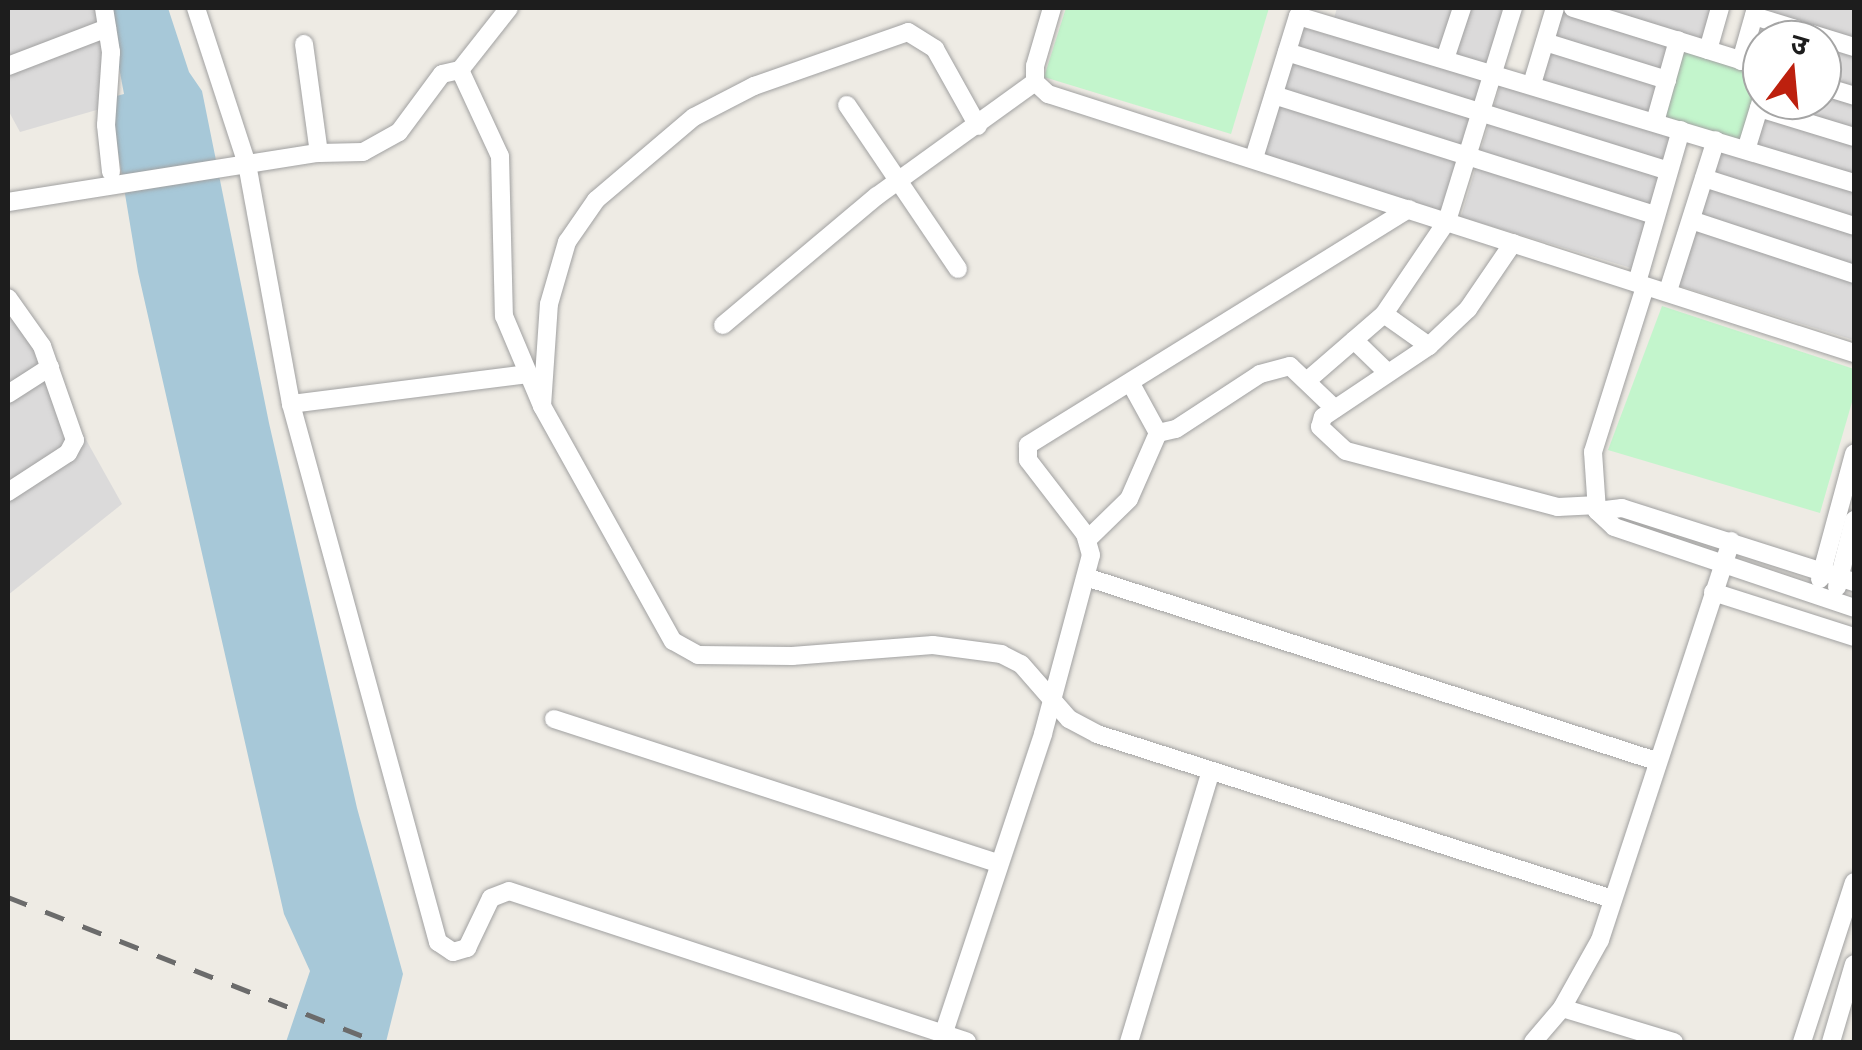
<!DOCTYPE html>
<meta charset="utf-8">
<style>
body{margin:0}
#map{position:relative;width:1862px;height:1050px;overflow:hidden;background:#eeebe4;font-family:"Exo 2","Noto Sans Devanagari",sans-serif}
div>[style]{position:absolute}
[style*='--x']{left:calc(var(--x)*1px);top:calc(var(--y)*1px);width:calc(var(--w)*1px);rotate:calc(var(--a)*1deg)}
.residential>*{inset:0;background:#dbdada}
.park>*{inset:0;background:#c3f5cc}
.water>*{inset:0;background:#a7c8d8}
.roads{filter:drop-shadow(0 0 2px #a1a1a1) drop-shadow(0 0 2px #a1a1a1)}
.minor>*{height:18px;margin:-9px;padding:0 9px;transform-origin:9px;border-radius:9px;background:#fff}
.rail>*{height:5px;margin-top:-2.5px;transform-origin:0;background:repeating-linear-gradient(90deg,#6b6b6b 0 20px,transparent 0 40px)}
span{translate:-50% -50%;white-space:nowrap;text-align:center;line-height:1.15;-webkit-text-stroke:8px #fff;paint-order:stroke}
.frame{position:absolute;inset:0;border:10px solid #1d1d1d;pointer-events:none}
.north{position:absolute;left:1742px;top:20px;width:100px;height:100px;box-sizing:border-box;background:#fff;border:2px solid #a5a5a5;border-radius:50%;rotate:16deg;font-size:28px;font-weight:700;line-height:40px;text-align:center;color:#1d1d1d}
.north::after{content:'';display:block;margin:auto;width:35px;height:45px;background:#bd200e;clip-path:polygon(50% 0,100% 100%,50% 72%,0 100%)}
</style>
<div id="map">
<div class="residential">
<div style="clip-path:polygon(8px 8px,102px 8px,107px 107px,20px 132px,8px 110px)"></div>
<div style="clip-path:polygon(1337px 8px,1516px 8px,1454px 215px,1258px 156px,1297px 26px,1329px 35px)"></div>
<div style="clip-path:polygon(1558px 8px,1723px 8px,1651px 127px,1688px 138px,1648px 273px,1461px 217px,1500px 86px,1532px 95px)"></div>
<div style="clip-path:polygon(1757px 8px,1854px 8px,1854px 340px,1670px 283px,1711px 147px,1762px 100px,1822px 100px,1822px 40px,1762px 40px,1762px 70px,1739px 64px)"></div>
<div style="clip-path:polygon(8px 312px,33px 345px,122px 504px,8px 595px)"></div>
</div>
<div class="park">
<div style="clip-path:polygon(1066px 8px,1269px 8px,1231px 134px,1044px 77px)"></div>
<div style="clip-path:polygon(1682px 45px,1762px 70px,1746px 142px,1660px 115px)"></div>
<div style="clip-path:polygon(1662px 306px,1854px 369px,1854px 395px,1820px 513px,1608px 450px)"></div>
</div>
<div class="water">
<div style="clip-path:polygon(108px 8px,168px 8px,189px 72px,202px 91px,269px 423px,357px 808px,403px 974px,386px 1042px,286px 1042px,310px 971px,284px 914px,138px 272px,109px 98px,124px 94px)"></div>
</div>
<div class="roads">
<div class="minor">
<div style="--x:104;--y:8;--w:45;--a:81"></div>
<div style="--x:111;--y:52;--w:73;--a:93.9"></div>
<div style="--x:106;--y:125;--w:47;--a:83.9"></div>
<div style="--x:196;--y:8;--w:164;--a:71.9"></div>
<div style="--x:247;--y:164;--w:244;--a:79.6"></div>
<div style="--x:291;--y:404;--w:558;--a:74.72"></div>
<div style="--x:438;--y:942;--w:18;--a:34"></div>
<div style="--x:453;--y:952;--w:15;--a:-16"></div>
<div style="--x:467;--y:948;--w:55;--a:-64.4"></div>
<div style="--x:491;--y:898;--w:19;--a:-21"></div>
<div style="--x:509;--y:891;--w:482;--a:18.2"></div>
<div style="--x:1052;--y:8;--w:60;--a:106.3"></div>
<div style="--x:1035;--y:66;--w:16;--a:90"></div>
<div style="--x:1035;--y:82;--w:18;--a:43"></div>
<div style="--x:1048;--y:94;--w:847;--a:17.81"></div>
<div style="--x:1573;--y:8;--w:198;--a:17.3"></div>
<div style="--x:1754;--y:16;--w:105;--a:17.2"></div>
<div style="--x:1545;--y:42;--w:128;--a:17.3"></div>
<div style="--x:304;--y:44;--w:110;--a:82.2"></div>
<div style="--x:1708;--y:50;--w:44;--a:-74.1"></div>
<div style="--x:1287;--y:52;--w:399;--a:17.3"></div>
<div style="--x:1445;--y:59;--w:54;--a:-71.6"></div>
<div style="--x:1741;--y:61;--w:55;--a:-74.2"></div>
<div style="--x:8;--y:66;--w:106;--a:-21"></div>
<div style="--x:460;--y:70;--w:79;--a:-51.7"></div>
<div style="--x:1532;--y:84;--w:79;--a:-73.2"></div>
<div style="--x:1822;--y:86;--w:34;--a:17"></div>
<div style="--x:1274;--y:95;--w:398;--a:17.5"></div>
<div style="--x:847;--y:105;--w:198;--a:55.9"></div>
<div style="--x:1759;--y:108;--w:99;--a:17"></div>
<div style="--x:1655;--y:122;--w:85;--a:-74.3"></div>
<div style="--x:1746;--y:150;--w:54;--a:-72.9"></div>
<div style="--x:1254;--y:158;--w:149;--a:-72.8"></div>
<div style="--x:1298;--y:16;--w:581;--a:16.72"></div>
<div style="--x:1704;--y:178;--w:157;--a:17.7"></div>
<div style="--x:8;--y:202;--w:315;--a:-9"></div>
<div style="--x:319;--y:153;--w:44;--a:-1.3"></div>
<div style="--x:363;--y:152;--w:41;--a:-29.1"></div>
<div style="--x:399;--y:132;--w:72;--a:-53.4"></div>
<div style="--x:442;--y:74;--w:18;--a:-13"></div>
<div style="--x:460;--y:70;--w:95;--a:65.1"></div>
<div style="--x:500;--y:156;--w:160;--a:88.6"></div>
<div style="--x:504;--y:316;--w:98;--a:67.1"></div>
<div style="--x:542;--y:406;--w:269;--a:60.9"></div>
<div style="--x:673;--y:641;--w:29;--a:29"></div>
<div style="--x:698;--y:655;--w:94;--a:0.6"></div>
<div style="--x:792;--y:656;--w:141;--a:-4.5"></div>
<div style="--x:933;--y:645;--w:69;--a:7.5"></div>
<div style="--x:1001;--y:654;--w:22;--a:27"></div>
<div style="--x:1021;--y:664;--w:73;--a:48.9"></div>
<div style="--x:1069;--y:719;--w:32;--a:28"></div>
<div style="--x:1097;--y:734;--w:541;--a:17.76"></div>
<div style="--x:1691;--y:220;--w:172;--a:18.3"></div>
<div style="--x:1513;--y:243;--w:80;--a:124.3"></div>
<div style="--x:1468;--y:309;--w:54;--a:136.5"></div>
<div style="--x:1429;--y:346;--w:128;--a:146.2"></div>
<div style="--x:1323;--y:417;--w:10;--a:107"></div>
<div style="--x:1320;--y:427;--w:35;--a:43"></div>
<div style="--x:1346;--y:451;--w:219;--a:14.8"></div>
<div style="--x:1558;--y:507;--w:35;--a:-3"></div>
<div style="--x:1638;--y:279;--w:155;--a:-73.9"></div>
<div style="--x:1645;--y:287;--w:173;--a:107.5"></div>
<div style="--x:1593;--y:452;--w:59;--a:86.1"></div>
<div style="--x:1597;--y:511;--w:23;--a:43"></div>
<div style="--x:1614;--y:527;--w:253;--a:18.6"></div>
<div style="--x:1668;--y:291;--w:158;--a:-72.4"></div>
<div style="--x:8;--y:298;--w:59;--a:54.7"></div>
<div style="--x:42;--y:346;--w:100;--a:70.7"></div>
<div style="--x:75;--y:440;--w:15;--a:118"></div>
<div style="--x:68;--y:453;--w:72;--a:147"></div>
<div style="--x:723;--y:325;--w:201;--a:-40"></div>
<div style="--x:877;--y:196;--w:195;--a:-35.8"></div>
<div style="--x:1354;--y:340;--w:47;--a:44.1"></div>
<div style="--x:1429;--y:346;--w:55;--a:-144.6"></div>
<div style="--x:1384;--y:314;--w:112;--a:-55.9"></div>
<div style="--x:1447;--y:221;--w:223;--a:-72.8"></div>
<div style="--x:1309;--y:379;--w:99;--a:-40.9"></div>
<div style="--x:8;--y:394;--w:50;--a:-32.7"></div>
<div style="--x:291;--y:404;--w:238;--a:-7.2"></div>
<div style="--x:542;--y:406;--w:102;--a:-86.1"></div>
<div style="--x:549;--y:304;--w:65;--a:-73.8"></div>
<div style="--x:567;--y:242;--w:51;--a:-55.4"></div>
<div style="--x:596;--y:200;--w:128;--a:-40.3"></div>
<div style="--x:694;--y:117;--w:68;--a:-27.3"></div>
<div style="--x:754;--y:86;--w:163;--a:-19.3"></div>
<div style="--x:908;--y:32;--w:32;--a:32"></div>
<div style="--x:935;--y:49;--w:88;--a:60.8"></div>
<div style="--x:1158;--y:433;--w:18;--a:-13"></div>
<div style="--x:1176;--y:429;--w:100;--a:-33.2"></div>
<div style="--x:1260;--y:374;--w:31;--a:-15"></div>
<div style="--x:1290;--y:366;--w:62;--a:43.7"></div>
<div style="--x:1597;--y:511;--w:25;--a:-7"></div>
<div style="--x:1622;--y:508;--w:244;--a:17.7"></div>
<div style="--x:1088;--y:539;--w:57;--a:-44.3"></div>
<div style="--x:1129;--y:499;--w:72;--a:-66.3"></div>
<div style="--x:1158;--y:433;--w:58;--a:-118.8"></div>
<div style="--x:1086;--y:577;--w:599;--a:17.89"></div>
<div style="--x:1820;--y:579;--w:130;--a:-74.8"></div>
<div style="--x:1837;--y:587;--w:69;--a:-75.8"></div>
<div style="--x:1713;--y:592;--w:148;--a:17.7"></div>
<div style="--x:554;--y:719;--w:468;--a:18"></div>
<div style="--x:1562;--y:1008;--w:117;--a:16.9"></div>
<div style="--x:943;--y:1035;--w:317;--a:-71.6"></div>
<div style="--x:1043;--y:734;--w:185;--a:-75"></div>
<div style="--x:1091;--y:555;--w:22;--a:-106"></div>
<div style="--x:1085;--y:534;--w:93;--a:-127.6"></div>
<div style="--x:1028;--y:460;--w:15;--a:-90"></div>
<div style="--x:1028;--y:445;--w:448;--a:-31.8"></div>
<div style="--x:1129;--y:1042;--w:281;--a:-73.2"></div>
<div style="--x:1533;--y:1042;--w:45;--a:-49.5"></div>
<div style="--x:1562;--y:1008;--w:78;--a:-60.8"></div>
<div style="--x:1600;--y:940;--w:420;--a:-71.8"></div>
<div style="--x:1802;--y:1042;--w:168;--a:-72"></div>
<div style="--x:1831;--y:1042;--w:81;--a:-73.6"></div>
</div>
</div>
<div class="rail">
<div style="--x:8;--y:897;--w:397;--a:21.4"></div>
</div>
<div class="frame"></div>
<div class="north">उ</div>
</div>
